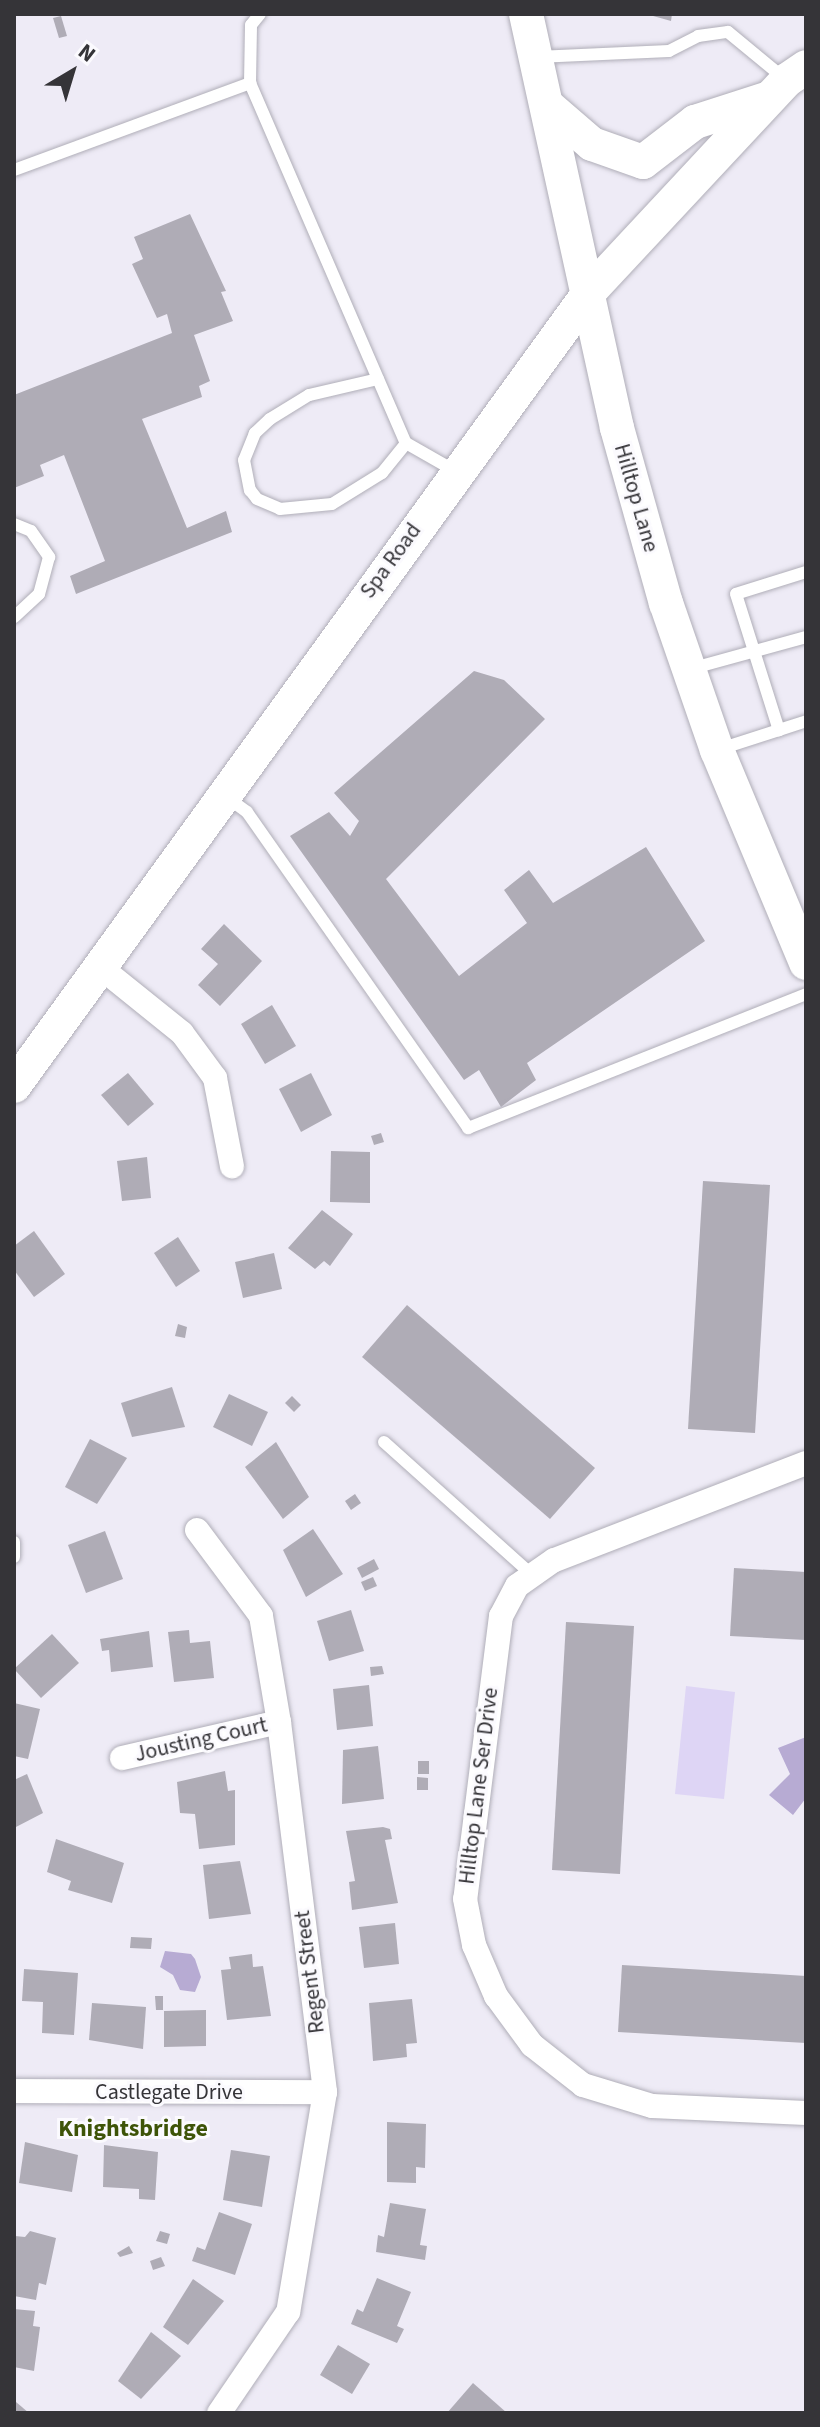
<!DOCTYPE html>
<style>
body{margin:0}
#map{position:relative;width:820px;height:2427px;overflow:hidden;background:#eeebf6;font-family:"Source Sans 3",sans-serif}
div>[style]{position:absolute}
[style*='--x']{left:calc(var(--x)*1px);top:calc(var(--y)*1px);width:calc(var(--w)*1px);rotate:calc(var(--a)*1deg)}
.green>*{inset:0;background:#ded5f5}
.water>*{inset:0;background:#b7abd3}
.building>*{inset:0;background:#afacb6}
.roads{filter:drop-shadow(0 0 2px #b0aeb8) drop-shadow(0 0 2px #b0aeb8)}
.lane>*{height:12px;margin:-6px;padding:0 6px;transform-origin:6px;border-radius:6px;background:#fff}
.street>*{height:24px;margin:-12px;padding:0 12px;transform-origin:12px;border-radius:12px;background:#fff}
.secondary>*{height:34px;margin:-17px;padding:0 17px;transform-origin:17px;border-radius:17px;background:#fff}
span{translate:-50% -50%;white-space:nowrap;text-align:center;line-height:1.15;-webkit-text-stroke:6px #fbfafe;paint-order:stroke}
.street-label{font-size:22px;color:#353438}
.neighbourhood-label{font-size:24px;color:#3e5408;font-weight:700}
.frame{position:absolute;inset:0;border:16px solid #353438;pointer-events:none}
.north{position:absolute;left:32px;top:32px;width:80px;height:80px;-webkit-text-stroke:6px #fbfafe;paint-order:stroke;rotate:38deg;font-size:22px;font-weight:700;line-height:32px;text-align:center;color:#353438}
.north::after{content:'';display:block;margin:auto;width:28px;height:36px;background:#353438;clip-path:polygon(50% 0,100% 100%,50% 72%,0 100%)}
</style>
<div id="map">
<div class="green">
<div style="clip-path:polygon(686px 1686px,735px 1692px,724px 1799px,675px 1794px)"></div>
</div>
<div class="water">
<div style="clip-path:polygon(806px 1737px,806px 1798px,793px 1815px,769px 1795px,790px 1774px,778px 1748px)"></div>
<div style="clip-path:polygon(165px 1951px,191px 1954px,195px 1959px,201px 1977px,195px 1992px,180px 1990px,173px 1975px,160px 1967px)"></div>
</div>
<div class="building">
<div style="clip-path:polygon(646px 14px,672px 14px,671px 21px)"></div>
<div style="clip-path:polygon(61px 16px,67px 36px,59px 38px,53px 18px)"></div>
<div style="clip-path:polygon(190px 214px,226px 291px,221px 292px,233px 321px,194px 335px,210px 381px,199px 386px,202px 397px,142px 419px,187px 528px,226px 511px,232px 532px,76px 594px,70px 576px,105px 561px,64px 455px,40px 465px,44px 476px,14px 488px,14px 395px,172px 333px,167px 314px,157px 318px,132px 264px,143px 259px,134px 237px)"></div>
<div style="clip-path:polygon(474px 671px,504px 680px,545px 719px,386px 879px,459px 976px,527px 923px,504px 890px,529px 870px,553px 903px,646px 847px,705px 941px,527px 1063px,536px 1080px,501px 1107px,479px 1070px,464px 1080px,290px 836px,329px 812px,350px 836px,359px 821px,334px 793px)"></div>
<div style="clip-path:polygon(224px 924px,262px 961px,220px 1006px,198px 985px,218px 964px,201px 949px)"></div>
<div style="clip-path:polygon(272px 1005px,296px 1046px,265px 1064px,241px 1024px)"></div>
<div style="clip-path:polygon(128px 1073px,154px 1104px,128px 1126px,101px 1095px)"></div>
<div style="clip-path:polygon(311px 1073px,332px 1115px,301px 1132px,279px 1089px)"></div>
<div style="clip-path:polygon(381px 1133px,384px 1142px,374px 1145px,371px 1136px)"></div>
<div style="clip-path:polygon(331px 1151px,370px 1152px,370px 1203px,330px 1202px)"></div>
<div style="clip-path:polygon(147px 1157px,151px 1198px,122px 1201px,117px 1161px)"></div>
<div style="clip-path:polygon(703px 1181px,770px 1185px,755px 1433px,688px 1429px)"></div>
<div style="clip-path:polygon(322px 1210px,353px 1234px,330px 1266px,324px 1261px,315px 1269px,288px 1248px)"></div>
<div style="clip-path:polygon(34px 1231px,65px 1274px,34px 1297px,14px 1270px,14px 1246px)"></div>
<div style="clip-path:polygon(178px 1237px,200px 1271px,176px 1287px,154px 1253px)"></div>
<div style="clip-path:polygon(274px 1253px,282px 1289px,243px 1298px,235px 1262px)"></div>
<div style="clip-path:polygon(407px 1305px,595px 1468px,550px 1519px,362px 1357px)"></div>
<div style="clip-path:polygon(178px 1324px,187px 1327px,185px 1338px,175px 1336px)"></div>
<div style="clip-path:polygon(172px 1387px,185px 1427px,132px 1437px,121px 1403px)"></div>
<div style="clip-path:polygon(229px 1394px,268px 1412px,252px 1446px,213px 1427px)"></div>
<div style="clip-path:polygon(292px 1396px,301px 1405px,294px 1412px,285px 1403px)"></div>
<div style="clip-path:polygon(90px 1439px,127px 1458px,97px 1504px,65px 1487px)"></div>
<div style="clip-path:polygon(276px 1442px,309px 1497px,283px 1519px,245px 1467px)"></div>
<div style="clip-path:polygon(355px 1494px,361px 1503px,351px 1510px,345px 1501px)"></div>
<div style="clip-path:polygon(313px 1529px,343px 1574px,306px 1597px,283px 1550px)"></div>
<div style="clip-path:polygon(105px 1531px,123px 1579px,86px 1593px,68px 1545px)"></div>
<div style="clip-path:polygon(374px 1559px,379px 1569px,362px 1578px,357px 1568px)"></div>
<div style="clip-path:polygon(734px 1568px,806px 1572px,806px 1640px,730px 1636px)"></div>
<div style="clip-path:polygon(373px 1577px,377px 1586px,365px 1591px,361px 1582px)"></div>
<div style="clip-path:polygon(351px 1610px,364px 1651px,329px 1661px,317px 1621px)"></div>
<div style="clip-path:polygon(566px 1622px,634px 1626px,620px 1874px,552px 1870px)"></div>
<div style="clip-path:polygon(189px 1630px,190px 1643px,210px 1641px,214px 1678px,174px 1682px,168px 1632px)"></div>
<div style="clip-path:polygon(149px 1631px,153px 1667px,111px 1672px,109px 1650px,102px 1651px,100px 1639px)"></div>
<div style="clip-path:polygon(52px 1634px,79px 1663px,41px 1698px,14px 1669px)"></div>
<div style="clip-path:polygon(382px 1666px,384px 1674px,371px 1676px,370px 1667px)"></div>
<div style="clip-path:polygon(369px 1685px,373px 1726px,337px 1730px,333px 1689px)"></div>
<div style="clip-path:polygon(14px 1703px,40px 1709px,28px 1759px,14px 1756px)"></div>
<div style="clip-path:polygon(378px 1746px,384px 1799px,342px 1804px,343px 1750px)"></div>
<div style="clip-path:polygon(418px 1761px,429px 1761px,429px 1774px,418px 1774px)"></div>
<div style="clip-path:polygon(225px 1771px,228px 1791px,235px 1790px,235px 1845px,199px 1849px,195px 1814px,180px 1813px,177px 1782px)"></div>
<div style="clip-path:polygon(27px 1774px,43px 1813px,14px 1828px,14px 1780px)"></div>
<div style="clip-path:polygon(417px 1777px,428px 1778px,428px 1790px,417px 1790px)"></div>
<div style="clip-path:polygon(383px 1827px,390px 1829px,392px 1839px,385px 1840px,398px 1903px,352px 1910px,349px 1882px,355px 1881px,346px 1831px)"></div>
<div style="clip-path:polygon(56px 1839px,124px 1863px,112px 1903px,68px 1890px,71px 1881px,47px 1872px)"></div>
<div style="clip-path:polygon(240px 1861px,251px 1914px,209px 1919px,203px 1865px)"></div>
<div style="clip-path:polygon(395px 1923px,399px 1964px,364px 1968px,359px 1927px)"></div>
<div style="clip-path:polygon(131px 1937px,152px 1938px,151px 1949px,130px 1948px)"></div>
<div style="clip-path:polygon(252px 1954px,253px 1967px,263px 1966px,271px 2016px,227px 2020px,221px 1970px,231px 1969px,229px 1957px)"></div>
<div style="clip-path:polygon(622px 1965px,806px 1976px,806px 2043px,618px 2032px)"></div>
<div style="clip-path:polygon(24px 1969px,78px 1973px,74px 2035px,42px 2033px,43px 2002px,22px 2001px)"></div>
<div style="clip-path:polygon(155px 1996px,163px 1996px,163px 2010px,156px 2010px)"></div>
<div style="clip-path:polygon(412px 1999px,417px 2043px,406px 2044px,407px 2057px,373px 2061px,369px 2003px)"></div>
<div style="clip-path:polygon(92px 2003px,146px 2007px,143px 2049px,89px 2040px)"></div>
<div style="clip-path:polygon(206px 2010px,206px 2046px,164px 2047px,164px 2011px)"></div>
<div style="clip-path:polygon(387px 2122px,426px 2124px,425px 2168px,416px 2167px,416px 2183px,387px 2182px)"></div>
<div style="clip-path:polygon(25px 2142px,78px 2155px,72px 2192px,19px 2183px)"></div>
<div style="clip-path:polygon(104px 2145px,158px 2152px,155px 2200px,139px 2199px,139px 2189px,103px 2187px)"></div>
<div style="clip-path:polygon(231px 2150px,270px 2156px,262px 2207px,223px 2200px)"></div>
<div style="clip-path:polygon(390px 2203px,426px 2209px,420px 2245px,427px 2246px,425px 2260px,376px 2252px,378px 2235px,384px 2237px)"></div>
<div style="clip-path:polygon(219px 2212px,252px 2224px,235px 2275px,192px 2261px,197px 2247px,205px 2250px)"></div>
<div style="clip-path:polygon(30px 2231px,56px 2238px,46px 2285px,39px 2283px,36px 2300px,14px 2296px,15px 2236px,25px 2237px)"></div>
<div style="clip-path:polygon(160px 2231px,170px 2234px,167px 2244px,156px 2241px)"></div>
<div style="clip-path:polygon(129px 2246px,133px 2253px,120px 2257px,117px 2253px)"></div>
<div style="clip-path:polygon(161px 2257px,165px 2266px,153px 2270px,150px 2261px)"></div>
<div style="clip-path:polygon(377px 2278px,411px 2292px,397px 2326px,404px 2329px,397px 2343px,351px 2324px,357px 2309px,363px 2312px)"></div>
<div style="clip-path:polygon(193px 2279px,224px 2301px,188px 2345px,163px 2327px)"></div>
<div style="clip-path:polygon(14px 2309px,35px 2311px,33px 2326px,40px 2327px,34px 2371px,14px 2367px)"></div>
<div style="clip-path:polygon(151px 2332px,181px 2356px,141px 2399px,118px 2381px)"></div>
<div style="clip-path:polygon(338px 2345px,370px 2364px,352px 2394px,320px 2375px)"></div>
<div style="clip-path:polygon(473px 2383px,507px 2413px,447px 2413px)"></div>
<div style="clip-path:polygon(16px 2402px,29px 2413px,14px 2413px)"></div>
</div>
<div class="roads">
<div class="lane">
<div style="--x:537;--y:57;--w:132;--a:-2.6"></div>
<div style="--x:669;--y:51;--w:33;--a:-27"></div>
<div style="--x:698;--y:36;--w:30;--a:-8"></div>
<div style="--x:728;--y:32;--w:74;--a:39.5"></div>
<div style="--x:250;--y:83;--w:58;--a:-89"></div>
<div style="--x:251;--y:25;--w:14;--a:-51"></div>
<div style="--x:14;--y:170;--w:252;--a:-20.2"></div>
<div style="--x:250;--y:83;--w:392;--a:66.6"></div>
<div style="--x:406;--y:443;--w:56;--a:29.7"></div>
<div style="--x:378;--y:379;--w:71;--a:166.9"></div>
<div style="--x:309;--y:395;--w:46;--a:148.4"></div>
<div style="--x:270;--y:419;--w:21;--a:137"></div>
<div style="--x:255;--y:433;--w:29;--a:112"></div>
<div style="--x:244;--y:460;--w:31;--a:79"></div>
<div style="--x:250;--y:490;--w:11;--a:52"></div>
<div style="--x:257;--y:499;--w:25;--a:23"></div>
<div style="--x:280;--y:509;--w:52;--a:-5.5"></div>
<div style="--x:332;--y:504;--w:59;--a:-31.8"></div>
<div style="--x:382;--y:473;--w:38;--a:-51"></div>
<div style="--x:14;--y:524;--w:18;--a:22"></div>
<div style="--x:31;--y:531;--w:32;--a:55"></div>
<div style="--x:49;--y:557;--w:38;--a:105"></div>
<div style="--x:39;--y:594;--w:34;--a:137"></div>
<div style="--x:806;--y:572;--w:73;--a:162.6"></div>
<div style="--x:736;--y:594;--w:143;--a:72.5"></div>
<div style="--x:779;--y:730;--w:28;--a:-18"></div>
<div style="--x:690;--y:669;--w:120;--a:-15.4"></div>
<div style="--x:720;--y:749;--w:62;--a:-17.9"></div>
<div style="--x:225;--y:796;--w:27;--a:36"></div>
<div style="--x:247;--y:812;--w:386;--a:55"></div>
<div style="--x:468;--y:1128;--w:364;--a:-21.6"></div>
<div style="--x:384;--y:1442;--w:199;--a:41.9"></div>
<div style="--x:14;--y:1542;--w:15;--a:90"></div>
</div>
<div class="street">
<div style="--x:100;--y:967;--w:105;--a:38.8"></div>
<div style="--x:182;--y:1033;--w:56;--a:53.7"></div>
<div style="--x:215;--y:1078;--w:90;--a:79.1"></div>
<div style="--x:806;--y:1463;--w:270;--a:158.9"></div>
<div style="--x:554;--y:1560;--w:45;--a:144.9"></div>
<div style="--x:517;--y:1586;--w:34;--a:118"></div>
<div style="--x:501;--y:1616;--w:285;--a:97.2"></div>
<div style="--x:465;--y:1899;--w:47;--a:78.9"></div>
<div style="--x:474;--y:1945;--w:56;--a:66.7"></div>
<div style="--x:496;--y:1996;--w:61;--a:53.7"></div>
<div style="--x:532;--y:2045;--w:65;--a:38.1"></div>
<div style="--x:583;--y:2085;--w:72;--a:16.9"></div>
<div style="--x:652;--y:2106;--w:154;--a:2.6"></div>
<div style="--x:197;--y:1530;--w:107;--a:53.3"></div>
<div style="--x:261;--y:1616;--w:108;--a:80.4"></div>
<div style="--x:279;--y:1722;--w:373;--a:82.9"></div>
<div style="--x:325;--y:2092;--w:223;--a:99.5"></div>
<div style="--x:288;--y:2312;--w:122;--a:124.3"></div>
<div style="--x:122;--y:1758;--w:161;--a:-12.9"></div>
<div style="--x:14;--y:2091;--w:311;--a:0.2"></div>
</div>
<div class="secondary">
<div style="--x:526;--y:14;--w:424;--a:77.6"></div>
<div style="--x:617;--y:428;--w:182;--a:74.4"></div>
<div style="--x:666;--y:603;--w:156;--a:70.9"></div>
<div style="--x:717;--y:750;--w:231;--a:67.3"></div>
<div style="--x:550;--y:108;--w:55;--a:40.6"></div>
<div style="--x:592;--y:144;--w:54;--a:19.4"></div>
<div style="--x:643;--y:162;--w:66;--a:-37.6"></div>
<div style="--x:695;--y:122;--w:75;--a:-17.9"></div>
<div style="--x:14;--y:1086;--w:983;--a:-54.06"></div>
<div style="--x:591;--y:290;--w:287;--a:-47"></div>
<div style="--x:787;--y:80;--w:23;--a:-34"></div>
</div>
</div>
<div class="street-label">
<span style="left:636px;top:498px;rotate:74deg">Hilltop Lane</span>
<span style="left:391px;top:561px;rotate:-54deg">Spa Road</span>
<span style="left:201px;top:1740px;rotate:-13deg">Jousting Court</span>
<span style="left:479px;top:1786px;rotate:-83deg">Hilltop Lane Ser Drive</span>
<span style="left:310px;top:1972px;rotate:-97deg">Regent Street</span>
<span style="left:169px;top:2093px">Castlegate Drive</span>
</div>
<div class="neighbourhood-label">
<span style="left:133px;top:2129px">Knightsbridge</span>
</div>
<div class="frame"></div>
<div class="north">N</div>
</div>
